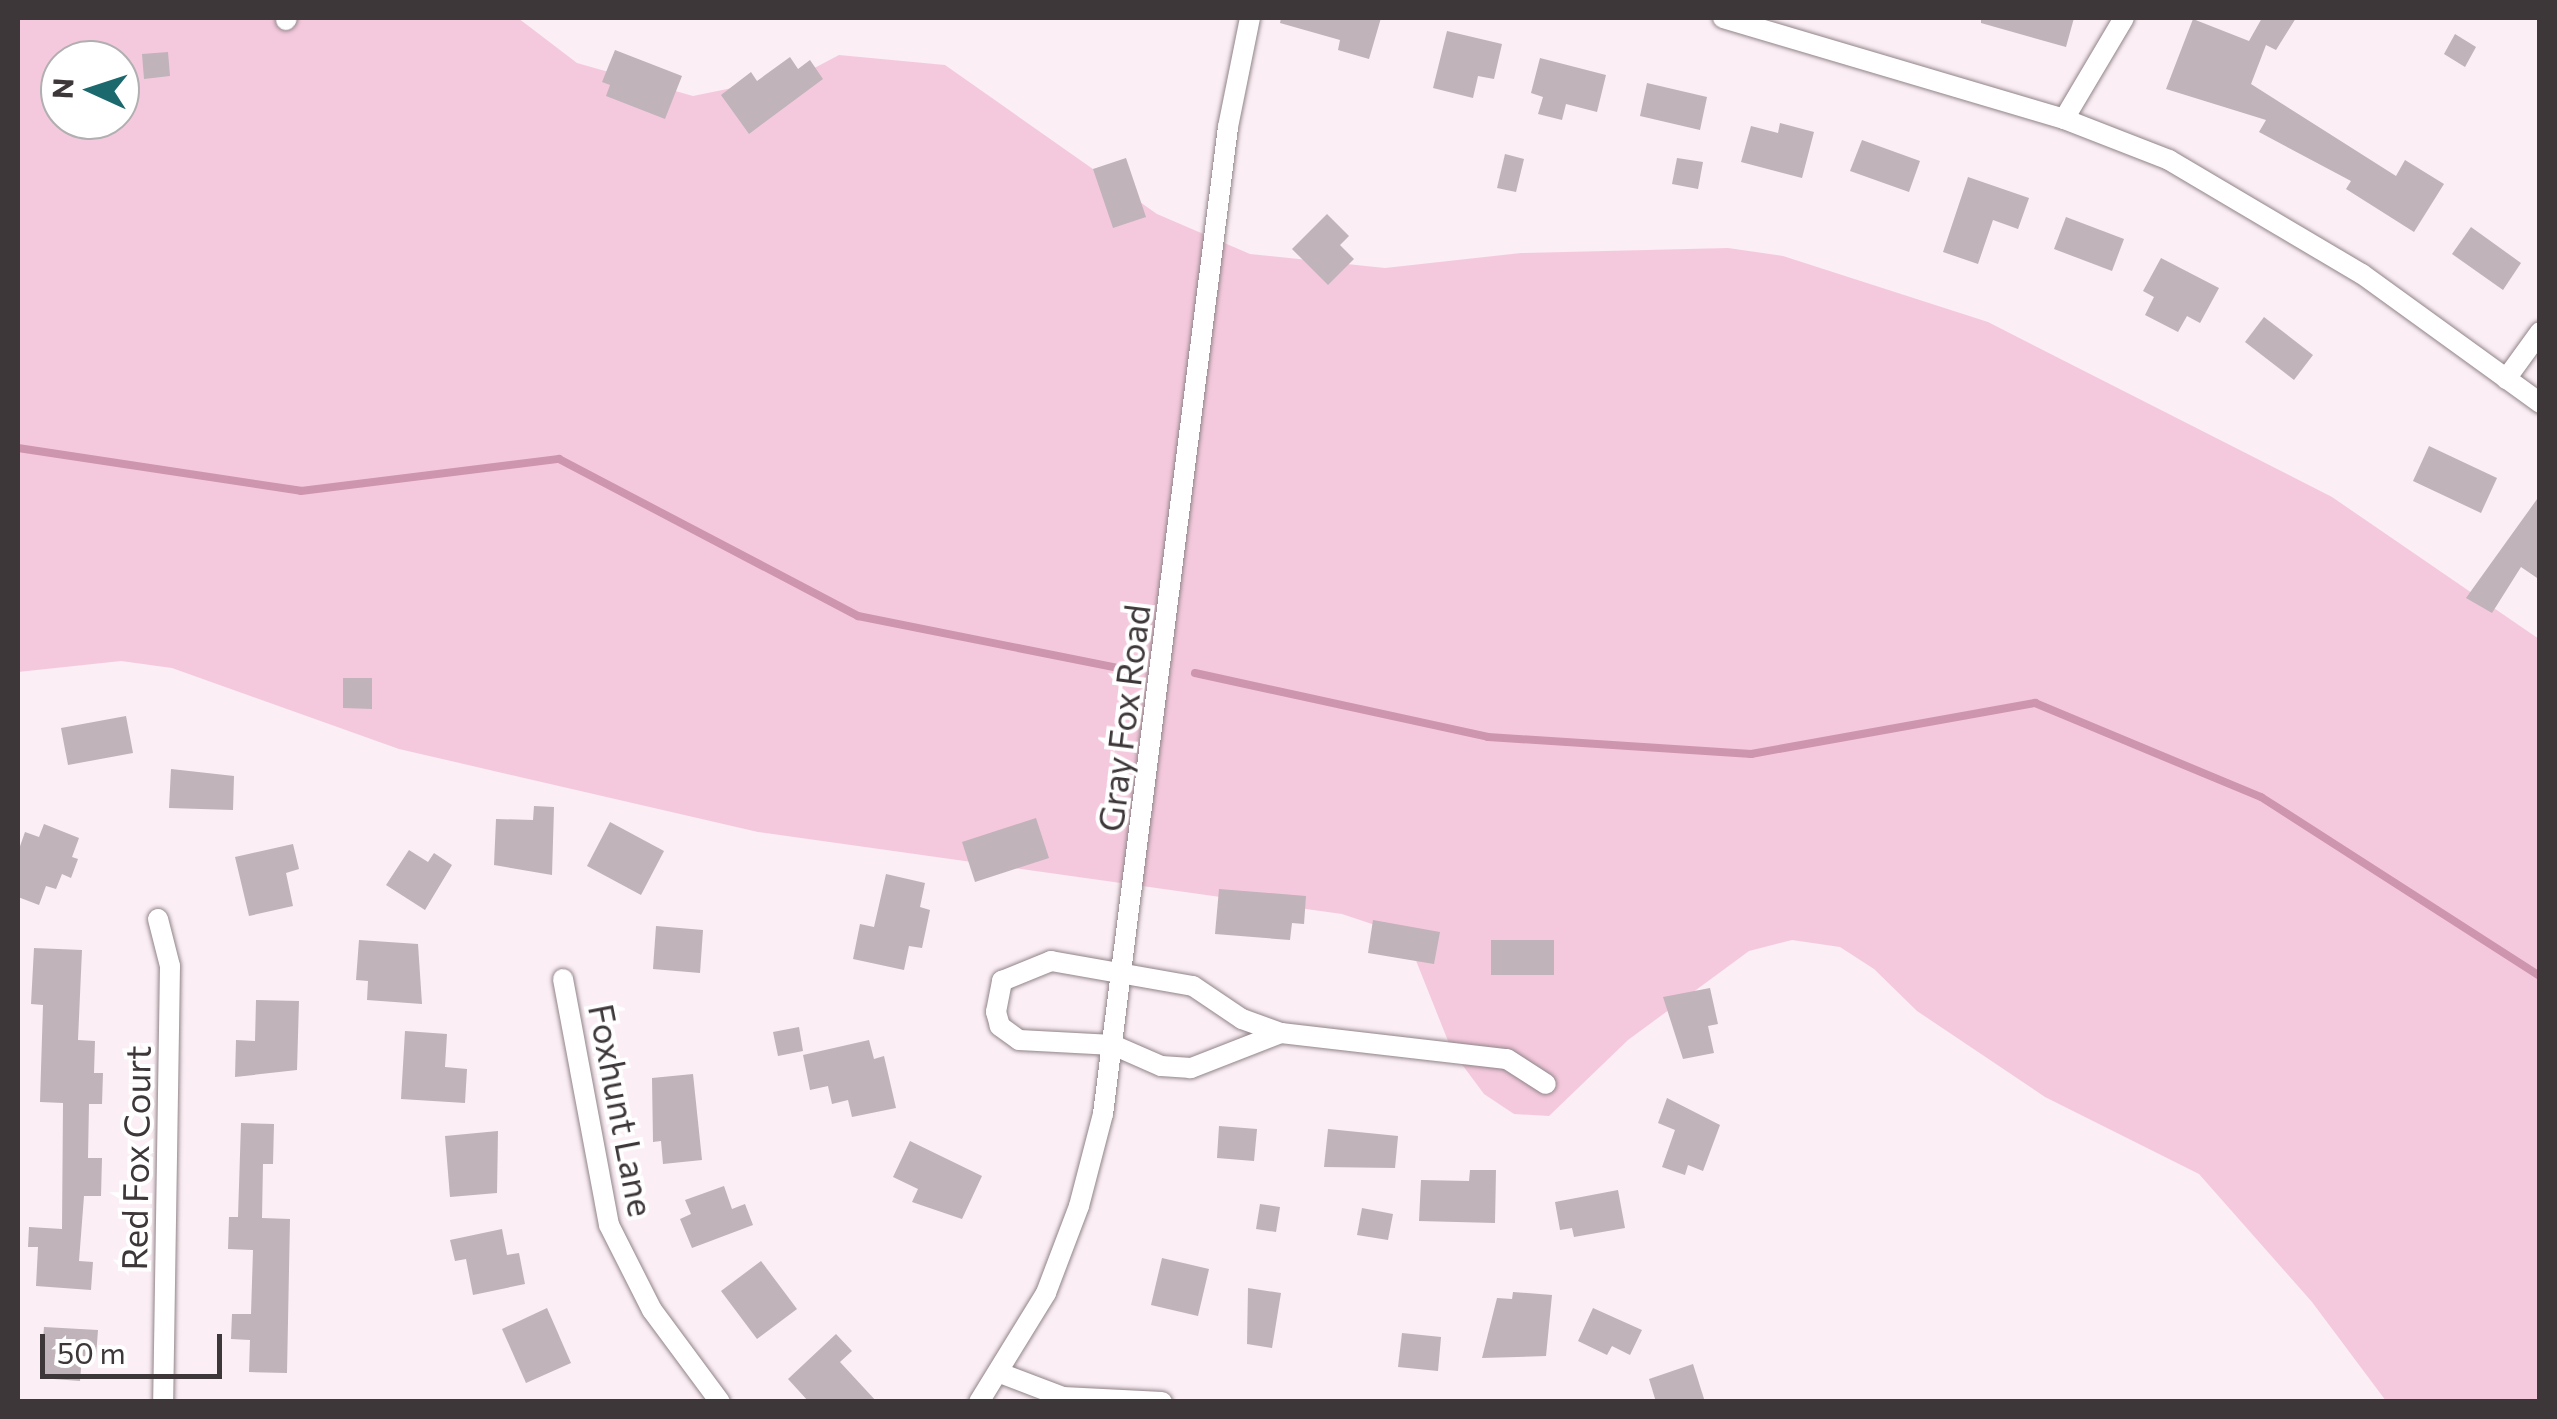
<!DOCTYPE html>
<style>
body{margin:0}
#map{position:relative;width:2557px;height:1419px;overflow:hidden;background:#fbeef4;font-family:Commissioner,sans-serif}
div>[style]{position:absolute}
[style*='--x']{left:calc(var(--x)*1px);top:calc(var(--y)*1px);width:calc(var(--w)*1px);rotate:calc(var(--a)*1deg)}
.green>*{inset:0;background:#f5c9dd}
.stream>*{height:8px;margin:-4px;padding:0 4px;transform-origin:4px;border-radius:4px;background:#ce95af}
.building>*{inset:0;background:#c0b3b9}
.roads{filter:drop-shadow(0 0 2px #908489) drop-shadow(0 0 2px #908489)}
.street>*{height:20px;margin:-10px;padding:0 10px;transform-origin:10px;border-radius:10px;background:#fff}
span{translate:-50% -50%;white-space:nowrap;text-align:center;line-height:1.15;-webkit-text-stroke:8px #fff;paint-order:stroke}
.street-label{font-size:35px;color:#3d373a}
.frame{position:absolute;inset:0;border:20px solid #3d373a;pointer-events:none}
.north{position:absolute;left:40px;top:40px;width:100px;height:100px;box-sizing:border-box;background:#fff;border:2px solid #b1afb0;border-radius:50%;rotate:273deg;font-size:28px;font-weight:700;line-height:40px;text-align:center;color:#3d373a}
.north::after{content:'';display:block;margin:auto;width:35px;height:45px;background:#1c696d;clip-path:polygon(50% 0,100% 100%,50% 72%,0 100%)}
.scale{position:absolute;left:40px;top:1334px;width:182px;height:45px;box-sizing:border-box;border:5px solid #3d373a;border-top:0;padding-left:12px;font-size:30px;line-height:35px;white-space:nowrap;color:#3d373a;-webkit-text-stroke:8px #fff;paint-order:stroke}
</style>
<div id="map">
<div class="green">
<div style="clip-path:polygon(evenodd,18px 18px,518px 18px,577px 63px,693px 96px,805px 73px,839px 55px,945px 65px,1157px 214px,1250px 254px,1385px 268px,1521px 253px,1728px 248px,1783px 256px,1988px 322px,2332px 497px,2539px 639px,2539px 1401px,2386px 1401px,2312px 1302px,2199px 1174px,2045px 1097px,1917px 1011px,1874px 969px,1840px 947px,1792px 940px,1749px 951px,1628px 1040px,1549px 1116px,1514px 1114px,1484px 1094px,1452px 1051px,1413px 953px,1381px 927px,1342px 914px,758px 832px,399px 749px,172px 668px,121px 661px,18px 672px,18px 18px,60px 60px,120px 60px,120px 120px,60px 120px,60px 60px)"></div>
</div>
<div class="stream">
<div style="--x:18;--y:448;--w:286;--a:8.6"></div>
<div style="--x:301;--y:491;--w:260;--a:-7.1"></div>
<div style="--x:559;--y:459;--w:338;--a:27.7"></div>
<div style="--x:858;--y:616;--w:280;--a:11.3"></div>
<div style="--x:1195;--y:673;--w:300;--a:12.3"></div>
<div style="--x:1488;--y:737;--w:264;--a:3.7"></div>
<div style="--x:1751;--y:754;--w:289;--a:-10.2"></div>
<div style="--x:2035;--y:703;--w:245;--a:22.6"></div>
<div style="--x:2261;--y:797;--w:331;--a:32.7"></div>
</div>
<div class="building">
<div style="clip-path:polygon(1281px 18px,1381px 18px,1369px 59px,1338px 50px,1340px 40px,1280px 23px)"></div>
<div style="clip-path:polygon(1981px 18px,2074px 18px,2066px 47px,1981px 23px)"></div>
<div style="clip-path:polygon(2262px 18px,2296px 18px,2276px 50px,2266px 45px,2251px 84px,2396px 176px,2405px 160px,2444px 184px,2414px 232px,2346px 189px,2351px 181px,2259px 132px,2266px 120px,2166px 89px,2193px 19px,2249px 41px)"></div>
<div style="clip-path:polygon(1447px 31px,1502px 44px,1494px 79px,1478px 76px,1473px 98px,1433px 88px)"></div>
<div style="clip-path:polygon(2455px 34px,2476px 47px,2465px 67px,2444px 54px)"></div>
<div style="clip-path:polygon(615px 50px,682px 76px,665px 119px,606px 96px,610px 85px,602px 82px)"></div>
<div style="clip-path:polygon(168px 52px,170px 76px,144px 79px,142px 54px)"></div>
<div style="clip-path:polygon(790px 57px,798px 69px,810px 60px,823px 79px,749px 134px,721px 95px,751px 72px,757px 81px)"></div>
<div style="clip-path:polygon(1540px 58px,1606px 75px,1597px 112px,1566px 104px,1562px 120px,1538px 114px,1543px 97px,1531px 93px)"></div>
<div style="clip-path:polygon(1647px 83px,1707px 97px,1700px 130px,1640px 116px)"></div>
<div style="clip-path:polygon(1780px 123px,1814px 132px,1802px 178px,1741px 162px,1751px 126px,1778px 133px)"></div>
<div style="clip-path:polygon(1862px 140px,1920px 161px,1909px 192px,1850px 171px)"></div>
<div style="clip-path:polygon(1505px 154px,1524px 159px,1516px 192px,1497px 188px)"></div>
<div style="clip-path:polygon(1126px 158px,1146px 217px,1113px 228px,1093px 169px)"></div>
<div style="clip-path:polygon(1677px 158px,1703px 162px,1698px 189px,1672px 184px)"></div>
<div style="clip-path:polygon(1968px 177px,2029px 198px,2018px 229px,1993px 220px,1978px 264px,1943px 252px)"></div>
<div style="clip-path:polygon(1327px 214px,1349px 236px,1340px 245px,1354px 259px,1328px 285px,1292px 249px)"></div>
<div style="clip-path:polygon(2066px 217px,2124px 239px,2112px 271px,2054px 249px)"></div>
<div style="clip-path:polygon(2471px 227px,2521px 263px,2503px 290px,2452px 254px)"></div>
<div style="clip-path:polygon(2161px 258px,2219px 288px,2200px 323px,2187px 316px,2178px 332px,2145px 315px,2154px 297px,2143px 291px)"></div>
<div style="clip-path:polygon(2264px 317px,2313px 355px,2294px 380px,2245px 342px)"></div>
<div style="clip-path:polygon(2429px 446px,2497px 478px,2481px 513px,2413px 481px)"></div>
<div style="clip-path:polygon(2540px 495px,2540px 580px,2521px 567px,2492px 613px,2466px 598px)"></div>
<div style="clip-path:polygon(343px 678px,372px 678px,372px 709px,343px 708px)"></div>
<div style="clip-path:polygon(126px 716px,133px 753px,68px 765px,61px 728px)"></div>
<div style="clip-path:polygon(171px 769px,234px 776px,233px 810px,169px 808px)"></div>
<div style="clip-path:polygon(534px 806px,554px 807px,552px 875px,494px 865px,496px 819px,533px 820px)"></div>
<div style="clip-path:polygon(1036px 818px,1049px 858px,975px 882px,962px 842px)"></div>
<div style="clip-path:polygon(610px 822px,664px 851px,641px 895px,587px 866px)"></div>
<div style="clip-path:polygon(44px 824px,79px 838px,72px 857px,78px 859px,71px 878px,62px 874px,56px 889px,46px 886px,39px 905px,18px 897px,18px 852px,25px 832px,39px 837px)"></div>
<div style="clip-path:polygon(293px 844px,299px 869px,286px 873px,293px 906px,249px 916px,235px 857px)"></div>
<div style="clip-path:polygon(409px 850px,428px 862px,434px 853px,452px 865px,425px 910px,386px 885px)"></div>
<div style="clip-path:polygon(886px 874px,925px 883px,920px 907px,930px 910px,922px 948px,909px 946px,904px 970px,853px 959px,860px 924px,874px 927px)"></div>
<div style="clip-path:polygon(1219px 889px,1306px 896px,1304px 924px,1292px 923px,1290px 940px,1215px 934px)"></div>
<div style="clip-path:polygon(1373px 920px,1440px 932px,1434px 964px,1368px 953px)"></div>
<div style="clip-path:polygon(656px 926px,703px 930px,700px 973px,653px 969px)"></div>
<div style="clip-path:polygon(359px 940px,418px 944px,422px 1004px,367px 1000px,368px 981px,356px 980px)"></div>
<div style="clip-path:polygon(1491px 940px,1554px 940px,1554px 975px,1491px 975px)"></div>
<div style="clip-path:polygon(34px 948px,82px 950px,78px 1040px,95px 1041px,94px 1073px,103px 1073px,102px 1104px,89px 1104px,88px 1158px,102px 1158px,101px 1196px,84px 1196px,79px 1261px,93px 1262px,91px 1290px,36px 1286px,38px 1247px,28px 1247px,29px 1227px,62px 1229px,63px 1103px,40px 1102px,43px 1005px,31px 1004px)"></div>
<div style="clip-path:polygon(1710px 988px,1718px 1024px,1708px 1026px,1714px 1053px,1683px 1059px,1663px 997px)"></div>
<div style="clip-path:polygon(256px 1000px,299px 1001px,297px 1070px,235px 1077px,236px 1040px,255px 1041px)"></div>
<div style="clip-path:polygon(799px 1027px,803px 1051px,778px 1056px,773px 1032px)"></div>
<div style="clip-path:polygon(405px 1031px,447px 1034px,445px 1067px,467px 1069px,465px 1103px,401px 1099px)"></div>
<div style="clip-path:polygon(869px 1040px,874px 1059px,884px 1056px,896px 1108px,852px 1117px,848px 1100px,832px 1104px,828px 1086px,810px 1090px,803px 1055px)"></div>
<div style="clip-path:polygon(693px 1074px,702px 1160px,663px 1164px,661px 1141px,653px 1142px,652px 1078px)"></div>
<div style="clip-path:polygon(1667px 1098px,1720px 1125px,1703px 1171px,1688px 1165px,1685px 1175px,1662px 1167px,1675px 1130px,1658px 1123px)"></div>
<div style="clip-path:polygon(241px 1123px,274px 1124px,273px 1164px,263px 1164px,262px 1218px,290px 1219px,287px 1373px,249px 1372px,250px 1340px,231px 1339px,232px 1314px,251px 1314px,253px 1250px,228px 1249px,229px 1217px,238px 1217px)"></div>
<div style="clip-path:polygon(1219px 1126px,1257px 1129px,1254px 1161px,1217px 1158px)"></div>
<div style="clip-path:polygon(1328px 1129px,1398px 1136px,1395px 1168px,1324px 1167px)"></div>
<div style="clip-path:polygon(498px 1131px,497px 1193px,450px 1197px,445px 1136px)"></div>
<div style="clip-path:polygon(910px 1141px,982px 1176px,962px 1219px,912px 1202px,918px 1189px,893px 1177px)"></div>
<div style="clip-path:polygon(1470px 1170px,1496px 1170px,1495px 1223px,1419px 1221px,1421px 1180px,1469px 1181px)"></div>
<div style="clip-path:polygon(724px 1186px,732px 1209px,745px 1204px,753px 1225px,692px 1248px,680px 1219px,691px 1214px,685px 1200px)"></div>
<div style="clip-path:polygon(1618px 1190px,1625px 1228px,1574px 1237px,1572px 1228px,1560px 1230px,1555px 1202px)"></div>
<div style="clip-path:polygon(1260px 1204px,1280px 1207px,1276px 1232px,1256px 1229px)"></div>
<div style="clip-path:polygon(1362px 1208px,1393px 1214px,1388px 1240px,1357px 1235px)"></div>
<div style="clip-path:polygon(502px 1229px,507px 1255px,519px 1253px,525px 1284px,473px 1295px,466px 1259px,455px 1261px,450px 1240px)"></div>
<div style="clip-path:polygon(1162px 1258px,1209px 1269px,1198px 1316px,1151px 1305px)"></div>
<div style="clip-path:polygon(761px 1261px,797px 1309px,757px 1339px,721px 1291px)"></div>
<div style="clip-path:polygon(1248px 1288px,1281px 1293px,1272px 1348px,1247px 1344px)"></div>
<div style="clip-path:polygon(1513px 1292px,1552px 1295px,1546px 1356px,1482px 1358px,1497px 1298px,1512px 1299px)"></div>
<div style="clip-path:polygon(547px 1308px,571px 1363px,526px 1383px,502px 1329px)"></div>
<div style="clip-path:polygon(1593px 1308px,1642px 1330px,1630px 1355px,1612px 1346px,1607px 1355px,1578px 1341px)"></div>
<div style="clip-path:polygon(44px 1327px,98px 1330px,96px 1357px,82px 1356px,80px 1381px,40px 1378px)"></div>
<div style="clip-path:polygon(1402px 1333px,1441px 1337px,1438px 1371px,1398px 1367px)"></div>
<div style="clip-path:polygon(836px 1334px,852px 1351px,840px 1362px,877px 1402px,809px 1402px,788px 1379px)"></div>
<div style="clip-path:polygon(1693px 1364px,1705px 1402px,1656px 1402px,1649px 1379px)"></div>
</div>
<div class="roads">
<div class="street">
<div style="--x:1723;--y:18;--w:356;--a:16.5"></div>
<div style="--x:2064;--y:119;--w:113;--a:21.3"></div>
<div style="--x:2169;--y:160;--w:224;--a:30.6"></div>
<div style="--x:2362;--y:274;--w:220;--a:35.9"></div>
<div style="--x:286;--y:20;--w:2;--a:-63"></div>
<div style="--x:2064;--y:119;--w:117;--a:-59.3"></div>
<div style="--x:2506;--y:379;--w:58;--a:-54.1"></div>
<div style="--x:158;--y:919;--w:49;--a:75.7"></div>
<div style="--x:170;--y:966;--w:436;--a:90.9"></div>
<div style="--x:563;--y:979;--w:250;--a:79.4"></div>
<div style="--x:609;--y:1225;--w:95;--a:63.2"></div>
<div style="--x:652;--y:1310;--w:114;--a:53.5"></div>
<div style="--x:1281;--y:1033;--w:97;--a:158.7"></div>
<div style="--x:1191;--y:1068;--w:30;--a:-176"></div>
<div style="--x:1161;--y:1066;--w:52;--a:-156.4"></div>
<div style="--x:1113;--y:1045;--w:94;--a:-177"></div>
<div style="--x:1019;--y:1040;--w:24;--a:-144"></div>
<div style="--x:1000;--y:1026;--w:15;--a:-106"></div>
<div style="--x:996;--y:1012;--w:32;--a:-79"></div>
<div style="--x:1002;--y:981;--w:53;--a:-22.2"></div>
<div style="--x:1051;--y:961;--w:144;--a:10"></div>
<div style="--x:1193;--y:986;--w:59;--a:34"></div>
<div style="--x:1242;--y:1019;--w:41;--a:19.7"></div>
<div style="--x:1281;--y:1033;--w:227;--a:6.6"></div>
<div style="--x:1507;--y:1059;--w:46;--a:32.7"></div>
<div style="--x:1000;--y:1373;--w:67;--a:20.9"></div>
<div style="--x:1063;--y:1397;--w:99;--a:2.9"></div>
<div style="--x:979;--y:1402;--w:128;--a:-58.4"></div>
<div style="--x:1046;--y:1293;--w:93;--a:-69.2"></div>
<div style="--x:1079;--y:1206;--w:95;--a:-75.4"></div>
<div style="--x:1103;--y:1114;--w:995;--a:-82.78"></div>
<div style="--x:1228;--y:127;--w:111;--a:-78.6"></div>
</div>
</div>
<div class="street-label">
<span style="left:1123px;top:718px;rotate:-83deg">Gray Fox Road</span>
<span style="left:622px;top:1110px;rotate:79deg">Foxhunt Lane</span>
<span style="left:135px;top:1158px;rotate:-89deg">Red Fox Court</span>
</div>
<div class="frame"></div>
<div class="north">N</div>
<div class="scale">50 m</div>
</div>
